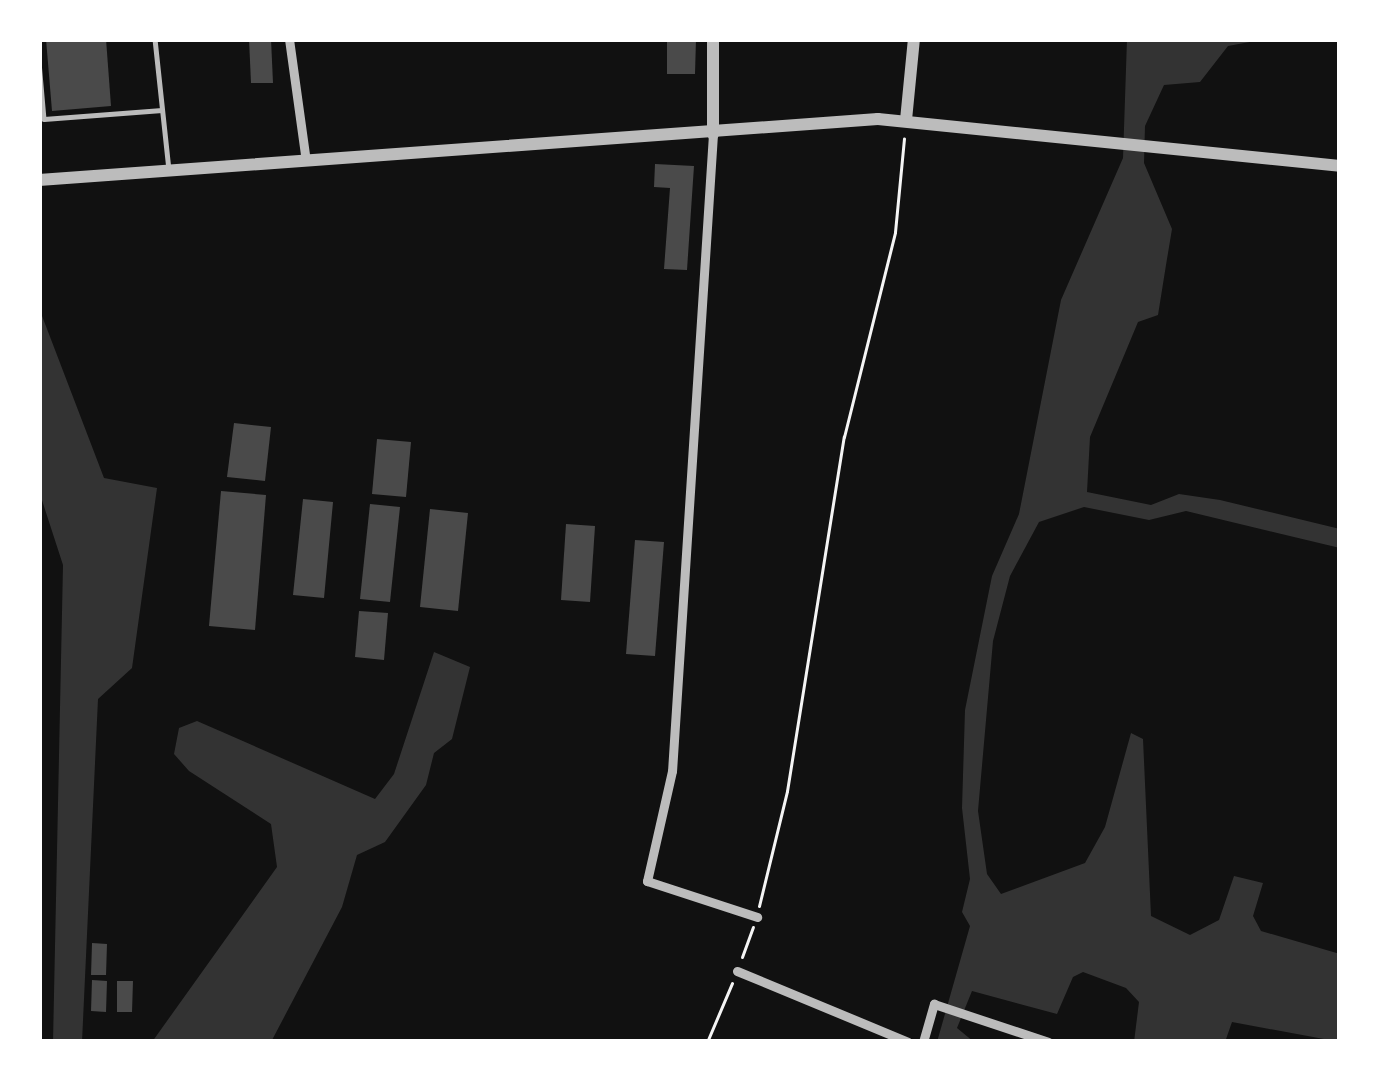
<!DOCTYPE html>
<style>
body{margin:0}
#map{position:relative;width:1379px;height:1081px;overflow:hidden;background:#111;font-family:"Libre Baskerville",serif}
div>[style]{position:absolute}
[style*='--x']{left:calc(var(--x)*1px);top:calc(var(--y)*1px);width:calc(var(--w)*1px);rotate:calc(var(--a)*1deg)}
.water>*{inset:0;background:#333}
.building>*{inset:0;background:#4a4a4a}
.path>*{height:3px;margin:-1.5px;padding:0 1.5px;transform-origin:1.5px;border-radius:1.5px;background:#f5f5f5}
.service>*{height:4.5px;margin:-2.25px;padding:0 2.25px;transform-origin:2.25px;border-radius:2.25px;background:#bcbcbc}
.minor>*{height:9px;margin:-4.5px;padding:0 4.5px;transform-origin:4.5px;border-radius:4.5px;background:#bcbcbc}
.tertiary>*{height:12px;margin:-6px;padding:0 6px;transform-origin:6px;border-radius:6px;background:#bcbcbc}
span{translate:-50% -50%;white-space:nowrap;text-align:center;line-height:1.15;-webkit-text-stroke:10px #fff;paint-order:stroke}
.frame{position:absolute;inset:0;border:42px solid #fff;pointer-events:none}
</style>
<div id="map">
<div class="water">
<div style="clip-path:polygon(1127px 39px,1266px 39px,1228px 46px,1200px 82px,1164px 85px,1145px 126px,1144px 163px,1172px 229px,1166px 265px,1158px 315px,1138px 322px,1090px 437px,1087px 492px,1151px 505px,1179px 494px,1220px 500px,1340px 529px,1340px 548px,1186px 511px,1149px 520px,1084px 507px,1039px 522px,1010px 576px,993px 641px,978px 811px,987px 874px,1001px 894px,1085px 863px,1105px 827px,1131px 733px,1143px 739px,1151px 916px,1190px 935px,1219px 920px,1234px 876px,1263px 883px,1253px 916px,1261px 931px,1340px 954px,1340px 1042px,1232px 1022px,1225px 1042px,1134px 1042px,1139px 1002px,1126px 988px,1083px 972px,1073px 977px,1057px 1014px,972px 991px,957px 1028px,974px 1042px,937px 1042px,970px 926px,962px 912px,970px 879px,962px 808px,965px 710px,992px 576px,1019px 514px,1061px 300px,1123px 158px)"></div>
<div style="clip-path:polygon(39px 308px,104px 478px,157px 488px,132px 668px,98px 699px,82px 1042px,53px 1042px,63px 565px,39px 491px)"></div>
<div style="clip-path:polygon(434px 652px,470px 667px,452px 739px,434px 753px,426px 785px,385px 842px,357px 855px,342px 907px,271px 1042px,152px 1042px,277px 867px,271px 824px,189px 771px,174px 754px,179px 728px,197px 721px,375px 799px,394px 774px)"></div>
</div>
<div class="building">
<div style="clip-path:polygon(46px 39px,106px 39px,111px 106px,52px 111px)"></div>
<div style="clip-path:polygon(249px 39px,271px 39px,273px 83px,251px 83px)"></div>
<div style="clip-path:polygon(667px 39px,696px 39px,695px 74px,667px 74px)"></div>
<div style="clip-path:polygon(655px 164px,694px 166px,687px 270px,664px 269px,670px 188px,654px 187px)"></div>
<div style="clip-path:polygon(234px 423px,271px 427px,265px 481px,227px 477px)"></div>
<div style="clip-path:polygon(377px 439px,411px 442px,406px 497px,372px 494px)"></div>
<div style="clip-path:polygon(221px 491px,266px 495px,255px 630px,209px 626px)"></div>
<div style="clip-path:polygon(303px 499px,333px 502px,324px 598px,293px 595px)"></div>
<div style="clip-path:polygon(370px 504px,400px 507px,390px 602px,360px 599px)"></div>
<div style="clip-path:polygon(430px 509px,468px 513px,458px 611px,420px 607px)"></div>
<div style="clip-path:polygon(566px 524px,595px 526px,590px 602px,561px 600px)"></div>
<div style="clip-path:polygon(635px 540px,664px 542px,655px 656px,626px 654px)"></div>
<div style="clip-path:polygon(359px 611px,388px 613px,384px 660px,355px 657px)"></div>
<div style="clip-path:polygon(92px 943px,107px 944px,106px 975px,91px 975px)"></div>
<div style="clip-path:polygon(92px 980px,107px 981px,106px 1012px,91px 1011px)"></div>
<div style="clip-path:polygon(117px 981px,133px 981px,132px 1012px,117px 1012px)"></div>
</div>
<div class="path">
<div style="--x:759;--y:906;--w:118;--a:-76.3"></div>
<div style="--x:787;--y:791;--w:359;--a:-80.9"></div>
<div style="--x:844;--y:437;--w:211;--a:-76"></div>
<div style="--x:895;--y:232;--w:94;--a:-84.5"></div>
<div style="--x:742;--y:957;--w:32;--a:-70"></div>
<div style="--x:707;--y:1042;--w:64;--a:-67"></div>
</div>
<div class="service">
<div style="--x:155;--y:39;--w:132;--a:83.9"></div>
<div style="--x:39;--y:62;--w:57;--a:85"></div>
<div style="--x:44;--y:119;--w:118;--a:-4.4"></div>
</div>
<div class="minor">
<div style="--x:289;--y:39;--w:123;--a:82.1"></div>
<div style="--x:713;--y:134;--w:638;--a:93.68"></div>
<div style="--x:672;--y:771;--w:113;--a:102.8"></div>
<div style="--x:647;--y:881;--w:116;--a:18.1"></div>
<div style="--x:737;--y:971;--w:185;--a:22.5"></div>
<div style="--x:923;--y:1042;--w:40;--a:-74"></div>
<div style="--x:934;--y:1004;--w:120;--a:18.4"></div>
</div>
<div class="tertiary">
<div style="--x:713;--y:39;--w:95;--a:90"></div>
<div style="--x:906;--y:120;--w:81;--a:-84.4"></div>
<div style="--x:39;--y:180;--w:841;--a:-4.16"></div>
<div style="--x:878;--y:119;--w:464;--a:5.8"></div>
</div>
<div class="frame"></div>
</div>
